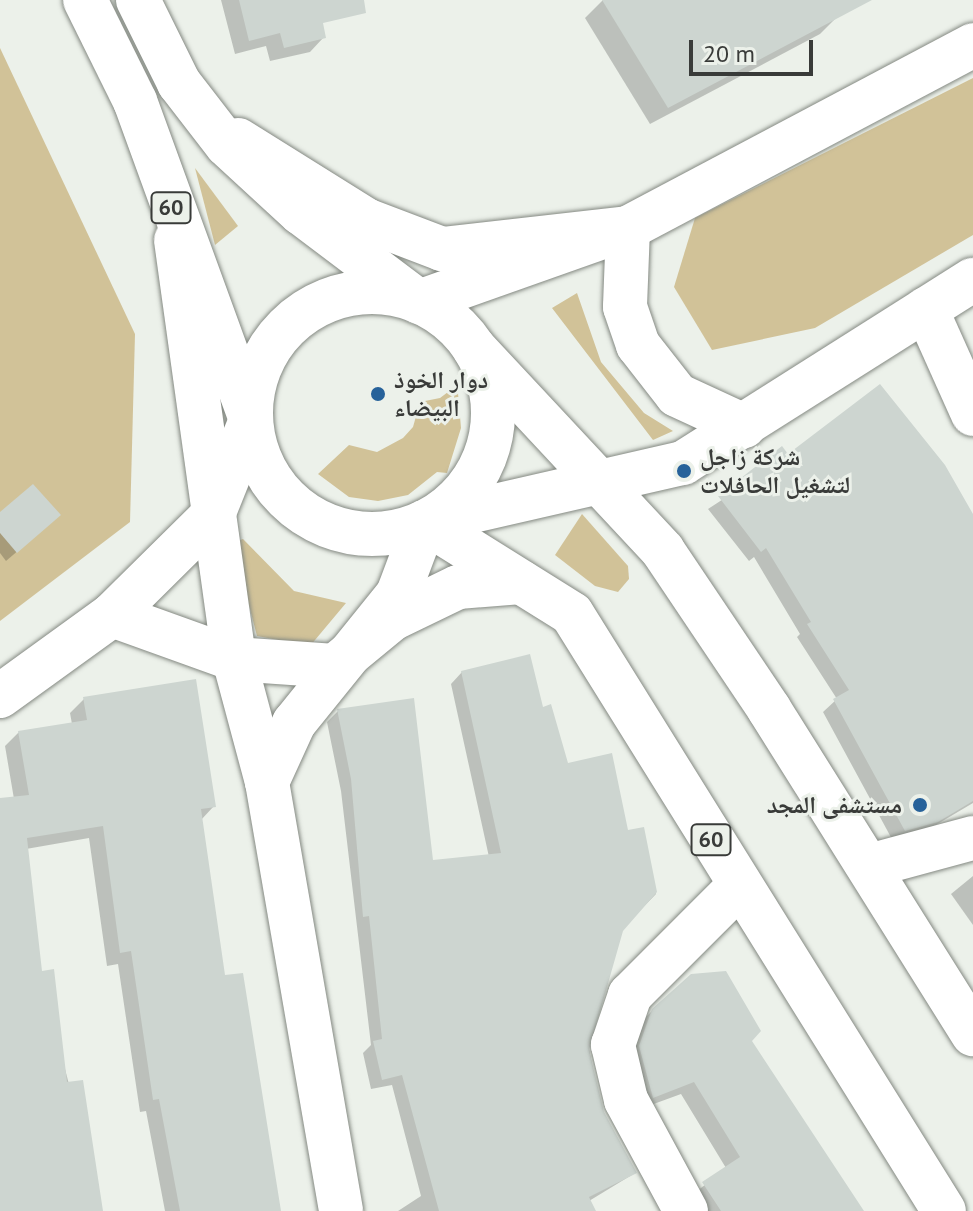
<!DOCTYPE html>
<meta charset="utf-8">
<style>
body{margin:0}
#map{position:relative;width:973px;height:1211px;overflow:hidden;background:#ecf1ea;font-family:"PT Sans","Noto Naskh Arabic",sans-serif}
div>[style]{position:absolute}
[style*='--x']{left:calc(var(--x)*1px);top:calc(var(--y)*1px);width:calc(var(--w)*1px);rotate:calc(var(--a)*1deg)}
.green>*{inset:0;background:#d1c298}
.shadow>*{inset:0;background:#0003}
.building>*{inset:0;background:#cdd5d0}
.roads{filter:drop-shadow(0 0 2px #848982) drop-shadow(0 0 2px #848982)}
.street>*{height:44px;margin:-22px;padding:0 22px;transform-origin:22px;border-radius:22px;background:#fff}
.primary>*{height:44px;margin:-22px;padding:0 22px;transform-origin:22px;border-radius:22px;background:#fff}
.primary>.ring{margin:-22px;padding:0;box-sizing:content-box;background:none;border:44px solid #fff;border-radius:50%}
.dots>*{width:22px;height:22px;translate:-50% -50%;box-sizing:border-box;border:4px solid #ecf1ea;border-radius:50%}
span{translate:-50% -50%;white-space:nowrap;text-align:center;line-height:1.15;-webkit-text-stroke:6px #ecf1ea;paint-order:stroke}
.shield-label span{padding:2px 6px;background:#ecf1ea;border:2px solid;border-radius:6px;-webkit-text-stroke-width:0}
.shield-label{font-size:22px;color:#393b39;font-weight:700}
.poi-label{font-size:24px;color:#393b39;font-weight:700}
.left{translate:0 -50%;text-align:left}
.right{translate:-100% -50%;text-align:right}
.scale{position:absolute;left:689px;top:40px;width:124px;height:36px;box-sizing:border-box;border:4px solid #393b39;border-top:0;padding-left:10px;font-size:24px;line-height:28px;white-space:nowrap;color:#393b39;-webkit-text-stroke:6px #ecf1ea;paint-order:stroke}
</style>
<div id="map">
<div class="green">
<div style="clip-path:polygon(0 48px,135px 334px,130px 522px,0 621px)"></div>
<div style="clip-path:polygon(973px 78px,973px 235px,815px 328px,712px 350px,674px 287px,695px 218px)"></div>
<div style="clip-path:polygon(195px 168px,238px 226px,215px 245px)"></div>
<div style="clip-path:polygon(577px 293px,601px 362px,644px 413px,673px 431px,653px 440px,552px 308px)"></div>
<div style="clip-path:polygon(452px 389px,458px 393px,461px 428px,447px 473px,437px 472px,408px 495px,378px 501px,349px 497px,318px 474px,349px 445px,377px 452px,403px 438px,413px 427px,420px 402px,440px 398px)"></div>
<div style="clip-path:polygon(582px 514px,628px 566px,629px 579px,618px 592px,595px 586px,555px 555px)"></div>
<div style="clip-path:polygon(243px 539px,294px 591px,346px 603px,310px 646px,257px 636px,242px 578px,237px 541px)"></div>
</div>
<div class="shadow">
<div style="clip-path:polygon(221px 0,346px 0,320px 22px,324px 37px,310px 52px,270px 61px,266px 46px,235px 54px)"></div>
<div style="clip-path:polygon(603px 0,830px 0,838px 16px,820px 34px,650px 124px,585px 18px)"></div>
<div style="clip-path:polygon(788px 457px,973px 517px,973px 803px,924px 832px,893px 841px,823px 712px,837px 699px,797px 637px,800px 634px,754px 557px,749px 561px,708px 509px)"></div>
<div style="clip-path:polygon(0 514px,48px 525px,6px 561px,0 553px)"></div>
<div style="clip-path:polygon(462px 672px,541px 709px,566px 765px,627px 832px,643px 829px,656px 894px,621px 930px,587px 1038px,600px 1107px,635px 1173px,589px 1201px,594px 1211px,398px 1211px,421px 1196px,392px 1085px,371px 1089px,363px 1053px,371px 1045px,341px 791px,327px 722px,338px 711px,432px 863px,489px 857px,451px 684px)"></div>
<div style="clip-path:polygon(84px 699px,214px 806px,201px 820px,223px 978px,280px 1211px,165px 1211px,146px 1111px,140px 1112px,118px 964px,107px 966px,89px 838px,26px 849px,40px 973px,102px 1211px,0 1211px,0 800px,14px 799px,5px 746px,19px 732px,72px 724px,70px 713px)"></div>
<div style="clip-path:polygon(973px 876px,973px 925px,951px 894px)"></div>
<div style="clip-path:polygon(665px 998px,750px 1040px,859px 1211px,700px 1211px,691px 1196px,726px 1168px,681px 1094px,640px 1109px,627px 1060px,639px 1024px)"></div>
</div>
<div class="building">
<div style="clip-path:polygon(239px 0,364px 0,366px 13px,323px 23px,326px 38px,284px 48px,280px 33px,249px 41px)"></div>
<div style="clip-path:polygon(602px 0,872px 0,668px 108px)"></div>
<div style="clip-path:polygon(880px 384px,945px 465px,973px 514px,973px 801px,938px 822px,905px 831px,833px 699px,849px 690px,807px 624px,811px 622px,766px 548px,761px 552px,718px 496px,782px 446px,788px 454px)"></div>
<div style="clip-path:polygon(33px 484px,61px 515px,17px 553px,0 533px,0 512px)"></div>
<div style="clip-path:polygon(530px 654px,543px 707px,551px 704px,568px 763px,612px 753px,628px 830px,644px 827px,657px 892px,623px 931px,589px 1050px,604px 1112px,637px 1173px,589px 1197px,596px 1211px,439px 1211px,402px 1075px,382px 1080px,373px 1041px,382px 1039px,369px 916px,363px 917px,351px 779px,337px 709px,414px 698px,433px 860px,501px 853px,461px 671px)"></div>
<div style="clip-path:polygon(196px 679px,216px 807px,201px 809px,225px 975px,243px 973px,281px 1211px,180px 1211px,159px 1099px,153px 1100px,131px 951px,120px 953px,103px 826px,27px 838px,42px 971px,54px 969px,67px 1082px,83px 1080px,103px 1211px,0 1211px,0 798px,29px 795px,18px 731px,87px 720px,83px 697px)"></div>
<div style="clip-path:polygon(726px 971px,761px 1031px,752px 1041px,864px 1211px,721px 1211px,702px 1182px,740px 1157px,694px 1082px,653px 1098px,639px 1046px,652px 1009px,691px 974px)"></div>
</div>
<div class="roads">
<div class="street">
<div style="--x:238;--y:140;--w:151;--a:32"></div>
<div style="--x:366;--y:220;--w:81;--a:20.9"></div>
<div style="--x:442;--y:249;--w:187;--a:-6.4"></div>
<div style="--x:628;--y:228;--w:79;--a:92.2"></div>
<div style="--x:625;--y:307;--w:40;--a:71.1"></div>
<div style="--x:638;--y:345;--w:63;--a:52"></div>
<div style="--x:677;--y:395;--w:74;--a:24.8"></div>
<div style="--x:176;--y:240;--w:423;--a:82.1"></div>
<div style="--x:234;--y:659;--w:127;--a:75"></div>
<div style="--x:267;--y:782;--w:435;--a:80.2"></div>
<div style="--x:419;--y:302;--w:222;--a:-19.5"></div>
<div style="--x:628;--y:228;--w:391;--a:-27.9"></div>
<div style="--x:926;--y:309;--w:115;--a:65.9"></div>
<div style="--x:112;--y:615;--w:130;--a:19.8"></div>
<div style="--x:234;--y:659;--w:101;--a:4"></div>
<div style="--x:335;--y:666;--w:74;--a:-39.5"></div>
<div style="--x:392;--y:619;--w:73;--a:-25.9"></div>
<div style="--x:458;--y:587;--w:63;--a:-4.5"></div>
<div style="--x:0;--y:696;--w:138;--a:-35.9"></div>
<div style="--x:112;--y:615;--w:142;--a:-44.7"></div>
<div style="--x:213;--y:515;--w:102;--a:-68.2"></div>
<div style="--x:267;--y:782;--w:65;--a:-65.4"></div>
<div style="--x:294;--y:723;--w:166;--a:-51.1"></div>
<div style="--x:398;--y:594;--w:77;--a:-69.4"></div>
<div style="--x:425;--y:522;--w:265;--a:-12.9"></div>
<div style="--x:683;--y:463;--w:343;--a:-32.3"></div>
<div style="--x:869;--y:866;--w:108;--a:-15.1"></div>
<div style="--x:686;--y:1211;--w:126;--a:-118.4"></div>
<div style="--x:626;--y:1100;--w:57;--a:-103.3"></div>
<div style="--x:613;--y:1045;--w:53;--a:-71.2"></div>
<div style="--x:630;--y:995;--w:154;--a:-45"></div>
</div>
<div class="primary">
<div style="--x:85;--y:0;--w:113;--a:63.7"></div>
<div style="--x:135;--y:101;--w:336;--a:70"></div>
<div style="--x:138;--y:0;--w:93;--a:63.7"></div>
<div style="--x:179;--y:83;--w:78;--a:52.3"></div>
<div style="--x:227;--y:145;--w:100;--a:42.6"></div>
<div style="--x:301;--y:213;--w:141;--a:37"></div>
<div class="ring" style="left:251px;top:292px;width:198px;height:198px"></div>
<div style="--x:474;--y:348;--w:277;--a:47"></div>
<div style="--x:663;--y:551;--w:190;--a:56.1"></div>
<div style="--x:769;--y:709;--w:384;--a:57.9"></div>
<div style="--x:425;--y:522;--w:173;--a:32"></div>
<div style="--x:572;--y:614;--w:703;--a:58.07"></div>
</div>
</div>
<div class="dots">
<div style="left:378px;top:394px;background:#27629a"></div>
<div style="left:684px;top:471px;background:#27629a"></div>
<div style="left:920px;top:805px;background:#27629a"></div>
</div>
<div class="shield-label">
<span style="left:171px;top:208px">60</span>
<span style="left:711px;top:840px">60</span>
</div>
<div class="poi-label">
<span class="left" style="left:394px;top:394px">دوار الخوذ<br>البيضاء</span>
<span class="left" style="left:700px;top:471px">شركة زاجل<br>لتشغيل الحافلات</span>
<span class="right" style="left:902px;top:805px">مستشفى المجد</span>
</div>
<div class="scale">20 m</div>
</div>
